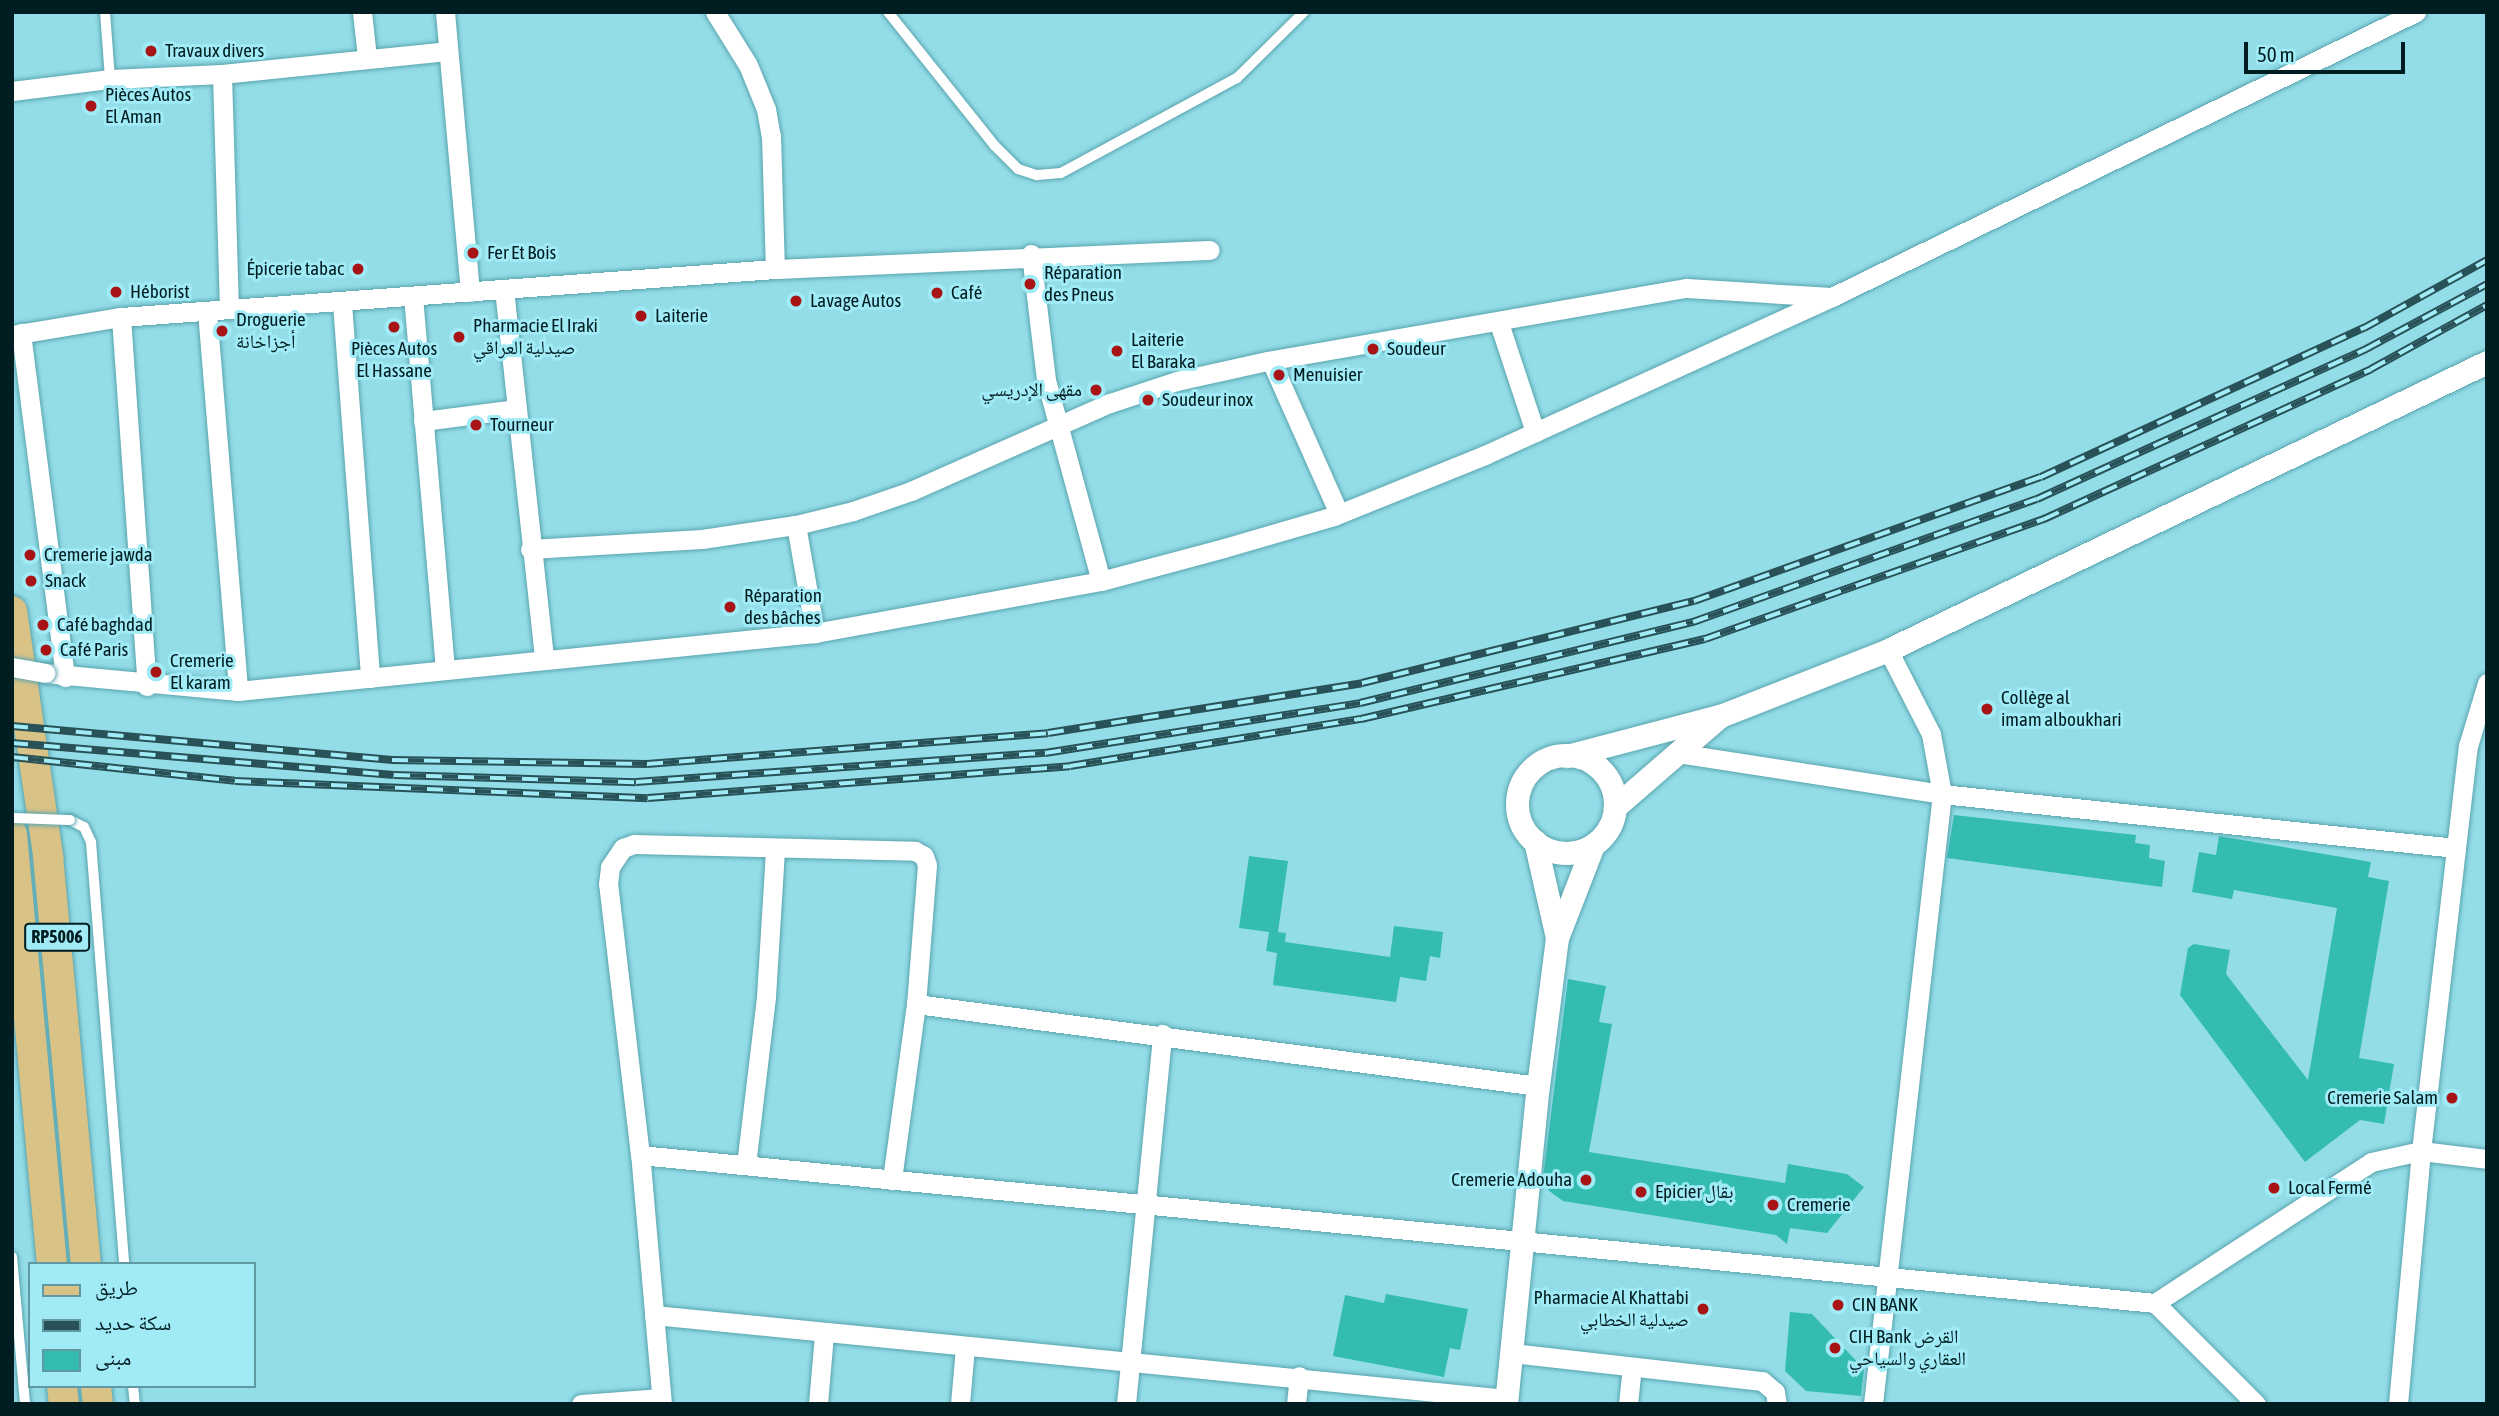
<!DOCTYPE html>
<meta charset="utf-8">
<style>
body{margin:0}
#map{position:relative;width:2499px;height:1416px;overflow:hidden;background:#93dde8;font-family:"Asap Condensed","Noto Naskh Arabic",sans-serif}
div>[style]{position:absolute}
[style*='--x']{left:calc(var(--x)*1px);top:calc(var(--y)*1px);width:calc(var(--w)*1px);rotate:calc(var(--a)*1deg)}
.building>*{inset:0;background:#34bcb1}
.roads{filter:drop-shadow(0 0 2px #59a4ae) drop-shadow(0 0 2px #59a4ae)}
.service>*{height:10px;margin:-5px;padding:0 5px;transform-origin:5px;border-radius:5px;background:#fff}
.minor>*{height:19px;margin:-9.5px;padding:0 9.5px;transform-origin:9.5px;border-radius:9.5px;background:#fff}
.tertiary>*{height:23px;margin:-11.5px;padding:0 11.5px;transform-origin:11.5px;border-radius:11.5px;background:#fff}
.tertiary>.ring{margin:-11.5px;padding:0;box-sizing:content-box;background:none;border:23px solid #fff;border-radius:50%}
.primary>*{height:30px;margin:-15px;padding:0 15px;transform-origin:15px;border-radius:15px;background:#d9c286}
.rail>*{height:8px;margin-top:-4px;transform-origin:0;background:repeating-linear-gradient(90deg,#a0ebf6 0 16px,#285257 0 32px);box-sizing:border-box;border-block:2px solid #285257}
.bridges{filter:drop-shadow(0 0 2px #59a4ae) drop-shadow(0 0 2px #59a4ae)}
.service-bridge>*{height:10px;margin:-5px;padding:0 5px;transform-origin:5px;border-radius:5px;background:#fff}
.minor-bridge>*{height:19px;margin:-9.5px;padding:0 9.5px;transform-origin:9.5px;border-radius:9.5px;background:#fff}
.dots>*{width:19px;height:19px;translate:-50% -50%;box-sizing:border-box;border:4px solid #a0ebf6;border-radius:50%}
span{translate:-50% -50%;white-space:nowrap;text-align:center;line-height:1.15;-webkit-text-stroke:6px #a0ebf6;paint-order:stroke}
.shield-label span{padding:2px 5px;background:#a0ebf6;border:2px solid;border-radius:5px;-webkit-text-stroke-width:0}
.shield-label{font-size:18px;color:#001d21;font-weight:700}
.poi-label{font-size:19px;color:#001d21}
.left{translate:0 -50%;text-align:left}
.right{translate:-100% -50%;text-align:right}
.frame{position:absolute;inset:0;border:14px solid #001d21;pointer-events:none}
.legend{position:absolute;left:28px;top:1262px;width:228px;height:126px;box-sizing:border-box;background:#a0ebf6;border:2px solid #6099a1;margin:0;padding:9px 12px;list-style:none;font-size:21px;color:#001d21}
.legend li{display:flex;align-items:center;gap:14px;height:35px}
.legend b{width:35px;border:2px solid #6099a1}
.scale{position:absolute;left:2244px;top:42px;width:161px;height:32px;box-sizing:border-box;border:4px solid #001d21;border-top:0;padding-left:9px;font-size:21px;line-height:24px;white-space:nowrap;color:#001d21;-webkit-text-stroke:5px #a0ebf6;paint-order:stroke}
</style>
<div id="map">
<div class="building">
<div style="clip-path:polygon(1954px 815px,2136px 835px,2135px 843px,2150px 845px,2149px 858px,2165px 861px,2162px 887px,1947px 858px)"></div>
<div style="clip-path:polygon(2219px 836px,2371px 862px,2368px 877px,2389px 881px,2359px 1058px,2394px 1064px,2384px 1124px,2360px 1120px,2305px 1162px,2180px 995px,2188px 948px,2194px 944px,2230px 950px,2226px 974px,2308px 1080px,2337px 908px,2234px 890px,2232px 899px,2192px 892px,2199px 852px,2216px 855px)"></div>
<div style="clip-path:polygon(1249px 856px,1288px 861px,1278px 932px,1286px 933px,1285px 942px,1390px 957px,1394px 926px,1443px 932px,1440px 958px,1430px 956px,1426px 981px,1400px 977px,1396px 1002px,1273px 985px,1277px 953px,1266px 951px,1269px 932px,1239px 928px)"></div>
<div style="clip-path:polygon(1568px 979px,1606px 986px,1599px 1022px,1612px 1024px,1589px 1152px,1785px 1183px,1788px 1164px,1847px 1174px,1864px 1187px,1827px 1233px,1790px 1228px,1787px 1244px,1776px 1235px,1563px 1201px,1548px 1190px,1550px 1179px,1543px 1178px)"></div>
<div style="clip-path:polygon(1386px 1294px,1468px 1309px,1460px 1350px,1450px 1348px,1444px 1377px,1333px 1356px,1345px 1295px,1384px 1303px)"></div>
<div style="clip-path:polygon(1790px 1312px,1812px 1314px,1864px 1369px,1861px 1396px,1806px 1391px,1785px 1371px)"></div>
</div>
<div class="roads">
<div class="service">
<div style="--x:105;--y:12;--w:67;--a:85.7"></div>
<div style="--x:888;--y:12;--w:171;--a:51.4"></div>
<div style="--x:995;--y:146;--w:33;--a:45"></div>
<div style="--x:1018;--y:169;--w:20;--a:18"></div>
<div style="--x:1037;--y:175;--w:24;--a:-5"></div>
<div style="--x:1061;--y:173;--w:200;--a:-28.4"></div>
<div style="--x:1237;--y:78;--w:94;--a:-44.6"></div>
<div style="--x:70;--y:820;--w:16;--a:27"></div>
<div style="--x:84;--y:827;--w:17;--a:65"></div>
<div style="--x:91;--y:842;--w:423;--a:85.5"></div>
<div style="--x:12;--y:1257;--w:148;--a:84.9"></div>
<div style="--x:133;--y:1386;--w:18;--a:84"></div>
</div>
<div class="minor">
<div style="--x:362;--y:12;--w:45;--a:83.7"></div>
<div style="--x:445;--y:12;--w:281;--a:84.9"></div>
<div style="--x:715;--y:12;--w:62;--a:58.1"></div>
<div style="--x:748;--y:65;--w:48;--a:67.8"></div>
<div style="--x:766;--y:109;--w:27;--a:80"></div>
<div style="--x:771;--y:136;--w:133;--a:88.3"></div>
<div style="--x:222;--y:74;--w:235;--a:88.3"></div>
<div style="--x:12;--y:91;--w:99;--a:-7"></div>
<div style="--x:110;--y:79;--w:112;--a:-2.6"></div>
<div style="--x:222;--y:74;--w:226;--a:-5.8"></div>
<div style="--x:1031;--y:254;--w:127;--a:83.2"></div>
<div style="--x:1046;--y:380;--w:208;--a:74.7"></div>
<div style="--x:504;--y:289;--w:372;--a:83.8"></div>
<div style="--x:413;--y:296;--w:375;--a:85.1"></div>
<div style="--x:342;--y:303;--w:376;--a:85.7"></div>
<div style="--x:207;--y:311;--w:381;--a:85.3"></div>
<div style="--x:121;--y:317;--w:370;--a:86"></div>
<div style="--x:1499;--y:323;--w:115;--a:71.7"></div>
<div style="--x:21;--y:333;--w:347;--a:82.7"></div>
<div style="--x:12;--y:335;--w:110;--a:-9.4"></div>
<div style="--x:121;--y:317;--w:656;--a:-4.2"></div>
<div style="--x:775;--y:269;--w:435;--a:-2.5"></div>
<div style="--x:1271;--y:361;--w:167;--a:66"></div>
<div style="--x:423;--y:421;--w:93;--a:-7.4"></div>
<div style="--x:796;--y:525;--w:110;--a:80"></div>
<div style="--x:530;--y:549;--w:172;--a:-3.3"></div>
<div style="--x:702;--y:539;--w:95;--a:-8.5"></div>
<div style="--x:796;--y:525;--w:59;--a:-13.8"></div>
<div style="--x:853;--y:511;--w:61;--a:-19"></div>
<div style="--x:911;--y:491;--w:218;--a:-23.9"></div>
<div style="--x:1110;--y:403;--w:71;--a:-18.2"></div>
<div style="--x:1177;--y:381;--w:92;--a:-12.5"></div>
<div style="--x:1267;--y:361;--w:426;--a:-9.9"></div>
<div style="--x:1687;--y:288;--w:144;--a:3.6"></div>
<div style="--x:45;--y:673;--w:194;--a:5.3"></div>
<div style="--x:238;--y:691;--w:580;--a:-5.74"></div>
<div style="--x:815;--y:633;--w:291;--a:-10.3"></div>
<div style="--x:1101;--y:581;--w:127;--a:-15"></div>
<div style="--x:1224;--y:548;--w:115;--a:-16.2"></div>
<div style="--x:1334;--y:516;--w:163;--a:-22"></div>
<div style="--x:1485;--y:455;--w:381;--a:-24.5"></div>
<div style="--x:1832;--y:297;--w:650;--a:-26.01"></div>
<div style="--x:1678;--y:753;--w:267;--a:8.8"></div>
<div style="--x:1942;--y:794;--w:517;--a:6"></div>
<div style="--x:916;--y:1004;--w:627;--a:7.51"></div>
<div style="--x:640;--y:1155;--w:1522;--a:5.58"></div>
<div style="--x:2155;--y:1303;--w:143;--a:45"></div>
<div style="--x:746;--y:1165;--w:169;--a:-83.2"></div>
<div style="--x:766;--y:997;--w:147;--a:-86.5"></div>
<div style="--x:2155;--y:1303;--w:258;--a:-33.1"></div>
<div style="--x:2371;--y:1162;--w:51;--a:-12.4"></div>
<div style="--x:2421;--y:1151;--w:66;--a:6.9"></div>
<div style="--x:654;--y:1315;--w:857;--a:5.62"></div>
<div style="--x:1512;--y:1353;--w:252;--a:6.4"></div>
<div style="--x:1762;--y:1381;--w:17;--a:40"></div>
<div style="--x:1775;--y:1392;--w:12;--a:81"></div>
<div style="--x:581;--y:1404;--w:80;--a:-4.3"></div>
<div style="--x:662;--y:1404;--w:250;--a:-95"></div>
<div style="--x:640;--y:1155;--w:273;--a:-96.7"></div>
<div style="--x:608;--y:884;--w:17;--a:-83"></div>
<div style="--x:610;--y:867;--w:23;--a:-56"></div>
<div style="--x:623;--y:848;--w:12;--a:-20"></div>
<div style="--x:634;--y:844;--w:281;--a:1.4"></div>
<div style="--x:915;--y:851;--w:10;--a:29"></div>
<div style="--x:924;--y:856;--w:9;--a:72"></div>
<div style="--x:927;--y:865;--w:139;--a:94.5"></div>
<div style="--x:916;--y:1004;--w:178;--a:97.8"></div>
<div style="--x:818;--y:1404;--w:70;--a:-85.1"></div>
<div style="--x:960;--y:1404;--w:57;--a:-85"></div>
<div style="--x:1126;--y:1404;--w:372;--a:-84.4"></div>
<div style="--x:1296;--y:1404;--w:28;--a:-84"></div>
<div style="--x:1628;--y:1404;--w:36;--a:-84"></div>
<div style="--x:1873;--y:1404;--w:614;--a:-83.55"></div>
<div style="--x:1942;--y:794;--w:61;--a:-100.4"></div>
<div style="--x:1931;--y:734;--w:94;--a:-117.1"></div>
<div style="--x:2398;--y:1404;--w:254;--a:-84.8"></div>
<div style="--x:2421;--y:1151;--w:408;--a:-83.4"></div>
<div style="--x:2468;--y:746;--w:66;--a:-73.2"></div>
</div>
<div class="tertiary">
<div class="ring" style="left:1517px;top:755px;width:75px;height:75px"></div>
<div style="--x:1567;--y:756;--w:158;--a:-14.7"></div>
<div style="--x:1720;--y:716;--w:180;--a:-21.4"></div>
<div style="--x:1888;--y:650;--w:665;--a:-25.68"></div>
<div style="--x:1615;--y:807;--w:139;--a:-40.9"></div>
<div style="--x:1535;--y:841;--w:99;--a:77.2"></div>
<div style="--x:1506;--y:1404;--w:320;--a:-84.3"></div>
<div style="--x:1538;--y:1086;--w:149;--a:-82.7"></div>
<div style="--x:1557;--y:938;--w:100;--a:-68.8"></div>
</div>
<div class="primary">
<div style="--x:12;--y:611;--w:248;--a:81.6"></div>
<div style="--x:48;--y:856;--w:410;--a:84.7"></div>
<div style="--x:12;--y:834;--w:432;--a:84.7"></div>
<div style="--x:62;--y:1386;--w:18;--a:84"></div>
<div style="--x:96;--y:1386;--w:18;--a:84"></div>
</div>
</div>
<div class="rail">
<div style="--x:12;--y:726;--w:382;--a:5.1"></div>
<div style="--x:392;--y:760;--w:255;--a:0.9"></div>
<div style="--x:647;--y:764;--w:402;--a:-4.4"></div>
<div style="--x:1048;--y:733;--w:318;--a:-9"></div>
<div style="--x:1362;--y:683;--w:342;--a:-13.9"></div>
<div style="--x:1694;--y:601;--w:368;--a:-19.7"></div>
<div style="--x:2041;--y:477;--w:356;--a:-24.8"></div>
<div style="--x:2364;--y:328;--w:141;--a:-28.9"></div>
<div style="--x:12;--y:743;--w:383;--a:4.8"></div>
<div style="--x:394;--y:775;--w:242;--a:1.7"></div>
<div style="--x:636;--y:782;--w:410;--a:-4.1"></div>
<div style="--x:1045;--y:753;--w:319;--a:-9"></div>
<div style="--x:1360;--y:703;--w:343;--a:-13.7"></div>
<div style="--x:1693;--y:622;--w:365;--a:-19.7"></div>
<div style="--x:2037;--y:499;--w:362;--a:-24.5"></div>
<div style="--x:2366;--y:349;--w:137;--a:-28.2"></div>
<div style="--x:12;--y:757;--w:224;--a:6.1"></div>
<div style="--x:235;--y:781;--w:413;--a:2.4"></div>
<div style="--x:648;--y:798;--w:423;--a:-4.3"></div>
<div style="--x:1070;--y:766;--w:295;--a:-9.2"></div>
<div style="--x:1361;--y:719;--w:353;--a:-13.1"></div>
<div style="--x:1705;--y:639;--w:360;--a:-19.5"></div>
<div style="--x:2044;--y:519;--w:360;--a:-24.6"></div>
<div style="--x:2371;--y:369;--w:132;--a:-28.9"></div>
</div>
<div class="bridges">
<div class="service-bridge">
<div style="--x:12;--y:818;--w:58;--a:2"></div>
</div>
<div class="minor-bridge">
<div style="--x:12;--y:667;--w:34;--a:10"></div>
</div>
</div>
<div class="dots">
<div style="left:151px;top:51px;background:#a81316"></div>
<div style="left:91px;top:106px;background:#a81316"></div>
<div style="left:473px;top:253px;background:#a81316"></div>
<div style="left:358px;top:269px;background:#a81316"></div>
<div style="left:1030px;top:284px;background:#a81316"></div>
<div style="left:116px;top:292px;background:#a81316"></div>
<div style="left:937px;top:293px;background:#a81316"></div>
<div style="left:796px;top:301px;background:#a81316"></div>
<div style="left:641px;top:316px;background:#a81316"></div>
<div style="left:394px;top:327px;background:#a81316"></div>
<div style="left:222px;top:331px;background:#a81316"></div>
<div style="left:459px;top:337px;background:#a81316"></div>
<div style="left:1373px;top:349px;background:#a81316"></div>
<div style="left:1117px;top:351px;background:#a81316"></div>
<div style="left:1279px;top:375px;background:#a81316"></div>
<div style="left:1096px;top:390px;background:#a81316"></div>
<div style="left:1148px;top:400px;background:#a81316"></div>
<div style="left:476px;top:425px;background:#a81316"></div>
<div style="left:30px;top:555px;background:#a81316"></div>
<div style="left:31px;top:581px;background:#a81316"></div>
<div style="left:730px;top:607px;background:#a81316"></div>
<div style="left:43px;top:625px;background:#a81316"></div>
<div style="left:46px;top:650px;background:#a81316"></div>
<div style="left:156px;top:672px;background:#a81316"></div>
<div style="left:1987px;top:709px;background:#a81316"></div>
<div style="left:2452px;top:1098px;background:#a81316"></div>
<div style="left:1586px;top:1180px;background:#a81316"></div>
<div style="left:2274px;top:1188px;background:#a81316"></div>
<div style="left:1641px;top:1192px;background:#a81316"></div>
<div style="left:1773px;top:1205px;background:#a81316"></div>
<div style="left:1838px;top:1305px;background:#a81316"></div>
<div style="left:1703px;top:1309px;background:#a81316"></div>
<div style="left:1835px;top:1348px;background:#a81316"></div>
</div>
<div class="shield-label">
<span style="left:57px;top:937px">RP5006</span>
</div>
<div class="poi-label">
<span class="left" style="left:165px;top:51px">Travaux divers</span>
<span class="left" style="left:105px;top:106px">Pièces Autos<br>El Aman</span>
<span class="left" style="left:487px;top:253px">Fer Et Bois</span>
<span class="right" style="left:344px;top:269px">Épicerie tabac</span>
<span class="left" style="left:1044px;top:284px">Réparation<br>des Pneus</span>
<span class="left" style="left:130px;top:292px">Héborist</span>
<span class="left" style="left:951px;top:293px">Café</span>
<span class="left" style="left:810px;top:301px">Lavage Autos</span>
<span class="left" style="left:655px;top:316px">Laiterie</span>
<span class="left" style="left:236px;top:331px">Droguerie<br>أجزاخانة</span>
<span class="left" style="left:473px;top:337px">Pharmacie El Iraki<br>صيدلية العراقي</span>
<span class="left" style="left:1131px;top:351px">Laiterie<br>El Baraka</span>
<span style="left:394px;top:360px">Pièces Autos<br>El Hassane</span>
<span class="left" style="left:1387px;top:349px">Soudeur</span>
<span class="left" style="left:1293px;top:375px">Menuisier</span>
<span class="right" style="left:1082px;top:390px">مقهى الإدريسي</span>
<span class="left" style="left:1162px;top:400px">Soudeur inox</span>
<span class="left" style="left:490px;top:425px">Tourneur</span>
<span class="left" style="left:44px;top:555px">Cremerie jawda</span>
<span class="left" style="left:45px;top:581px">Snack</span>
<span class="left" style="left:744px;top:607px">Réparation<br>des bâches</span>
<span class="left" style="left:57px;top:625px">Café baghdad</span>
<span class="left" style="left:60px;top:650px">Café Paris</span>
<span class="left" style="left:170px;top:672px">Cremerie<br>El karam</span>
<span class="left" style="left:2001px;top:709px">Collège al<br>imam alboukhari</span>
<span class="right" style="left:2438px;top:1098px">Cremerie Salam</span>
<span class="right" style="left:1572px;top:1180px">Cremerie Adouha</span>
<span class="left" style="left:2288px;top:1188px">Local Fermé</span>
<span class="left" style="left:1655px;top:1192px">Epicier بقال</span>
<span class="left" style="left:1787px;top:1205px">Cremerie</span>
<span class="right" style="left:1689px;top:1309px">Pharmacie Al Khattabi<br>صيدلية الخطابي</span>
<span class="left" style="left:1852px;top:1305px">CIN BANK</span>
<span class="left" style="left:1849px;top:1348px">CIH Bank القرض<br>العقاري والسياحي</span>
</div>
<div class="frame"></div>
<ul class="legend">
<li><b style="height:9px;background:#d9c286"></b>طريق</li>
<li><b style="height:9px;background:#285257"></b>سكة حديد</li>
<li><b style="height:19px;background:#34bcb1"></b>مبنى</li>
</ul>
<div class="scale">50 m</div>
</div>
